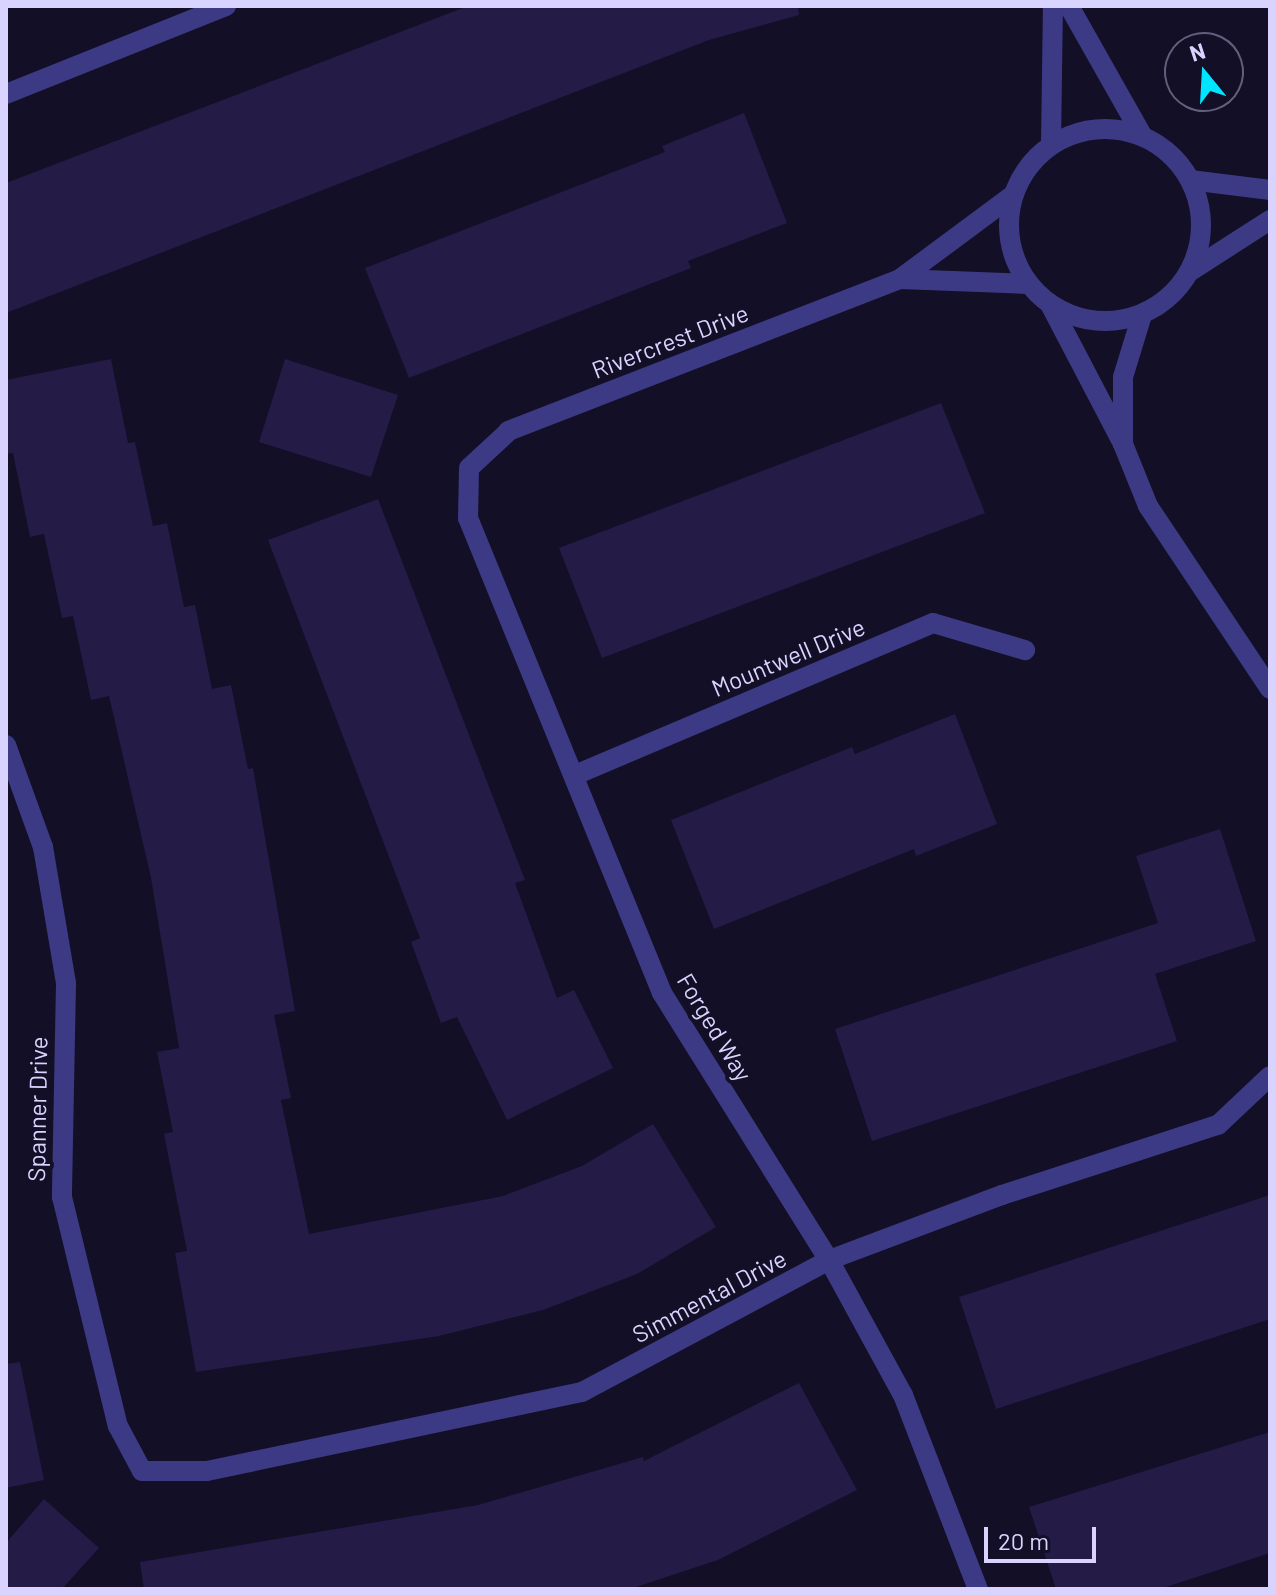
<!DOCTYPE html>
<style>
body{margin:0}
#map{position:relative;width:1276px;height:1595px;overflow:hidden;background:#130f26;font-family:Barlow,sans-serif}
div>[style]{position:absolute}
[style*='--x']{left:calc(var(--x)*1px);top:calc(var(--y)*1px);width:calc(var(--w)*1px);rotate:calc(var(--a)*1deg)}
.building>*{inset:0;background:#241b47}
.minor>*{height:20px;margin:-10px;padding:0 10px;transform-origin:10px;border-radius:10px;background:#3d3a85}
.minor>.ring{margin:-10px;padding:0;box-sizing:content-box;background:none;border:20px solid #3d3a85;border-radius:50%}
span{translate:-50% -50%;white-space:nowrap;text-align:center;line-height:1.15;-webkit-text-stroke:8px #130f26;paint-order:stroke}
.street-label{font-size:24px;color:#d9d4ff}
.frame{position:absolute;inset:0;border:8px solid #d9d4ff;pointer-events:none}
.north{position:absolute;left:1164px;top:32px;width:80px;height:80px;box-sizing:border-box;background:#130f26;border:2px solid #625e7d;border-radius:50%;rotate:342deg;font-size:22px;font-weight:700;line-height:32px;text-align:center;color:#d9d4ff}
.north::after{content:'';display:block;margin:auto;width:28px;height:36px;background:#00e5ff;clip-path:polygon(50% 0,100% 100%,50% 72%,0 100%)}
.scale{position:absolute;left:984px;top:1527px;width:112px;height:36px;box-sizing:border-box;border:4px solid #d9d4ff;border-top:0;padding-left:10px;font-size:24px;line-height:28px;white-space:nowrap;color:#d9d4ff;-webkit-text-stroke:6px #130f26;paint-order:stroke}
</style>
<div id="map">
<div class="building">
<div style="clip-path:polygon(468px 6px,798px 6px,799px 15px,709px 40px,6px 313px,6px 183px)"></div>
<div style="clip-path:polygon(744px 113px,787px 223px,688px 261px,691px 268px,409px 378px,365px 268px,665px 152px,662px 146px)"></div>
<div style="clip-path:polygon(111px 359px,128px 443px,135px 442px,153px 526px,167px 523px,184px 607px,195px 605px,212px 689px,231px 685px,248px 769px,253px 768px,295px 1011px,274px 1015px,291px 1098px,281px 1100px,309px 1234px,503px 1196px,582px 1166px,653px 1124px,716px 1227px,637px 1274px,543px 1310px,439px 1336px,196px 1372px,175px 1253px,187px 1251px,164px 1134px,173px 1132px,157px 1052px,179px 1048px,151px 878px,109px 696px,91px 700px,73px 616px,62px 618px,44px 534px,30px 537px,13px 453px,6px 454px,6px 380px)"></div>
<div style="clip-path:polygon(285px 359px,398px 395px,371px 477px,259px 442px)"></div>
<div style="clip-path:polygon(941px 403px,985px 513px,602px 658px,559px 548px)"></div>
<div style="clip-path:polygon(378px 499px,525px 880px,515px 883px,557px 998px,574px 990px,613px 1068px,507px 1120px,457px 1017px,441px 1023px,411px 942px,420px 938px,268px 540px)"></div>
<div style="clip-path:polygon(955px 714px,997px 824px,916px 856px,914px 849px,714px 929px,671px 820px,852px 747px,855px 754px)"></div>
<div style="clip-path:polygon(1220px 829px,1256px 941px,1155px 974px,1177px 1041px,872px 1141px,835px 1029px,1158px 923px,1136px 856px)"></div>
<div style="clip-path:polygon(1270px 1195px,1270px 1319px,996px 1409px,959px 1297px)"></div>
<div style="clip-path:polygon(20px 1362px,44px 1480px,6px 1488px,6px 1364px)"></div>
<div style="clip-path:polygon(799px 1383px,857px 1490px,718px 1560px,630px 1589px,144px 1589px,140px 1562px,478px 1505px,643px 1457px,644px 1461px)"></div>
<div style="clip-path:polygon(1270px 1432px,1270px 1553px,1160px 1589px,1056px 1589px,1029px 1507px)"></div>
<div style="clip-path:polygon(44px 1499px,99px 1548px,62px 1589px,6px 1589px,6px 1543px)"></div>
</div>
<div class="minor">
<div style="--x:1069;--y:6;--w:150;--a:60.5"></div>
<div style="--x:6;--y:94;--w:237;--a:-21.8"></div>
<div class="ring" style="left:1009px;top:129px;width:172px;height:172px"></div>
<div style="--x:1051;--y:145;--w:139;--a:-89.2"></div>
<div style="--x:1190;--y:180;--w:81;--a:7.1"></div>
<div style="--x:1013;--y:195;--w:141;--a:143.4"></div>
<div style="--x:900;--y:279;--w:128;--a:2.2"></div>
<div style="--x:1189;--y:272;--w:96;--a:-32.7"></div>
<div style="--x:900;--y:279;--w:420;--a:158.8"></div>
<div style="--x:509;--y:431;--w:54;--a:137.2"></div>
<div style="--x:469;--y:468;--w:50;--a:91.1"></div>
<div style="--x:468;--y:518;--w:513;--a:67.78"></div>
<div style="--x:662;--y:993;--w:315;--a:58"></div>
<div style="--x:829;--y:1260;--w:154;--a:61.3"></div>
<div style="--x:903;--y:1395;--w:208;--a:68.9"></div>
<div style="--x:1051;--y:306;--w:156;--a:62.4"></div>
<div style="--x:1123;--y:444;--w:67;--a:-90"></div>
<div style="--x:1123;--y:377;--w:65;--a:-73"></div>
<div style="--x:1123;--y:444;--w:67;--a:68"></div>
<div style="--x:1148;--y:506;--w:220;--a:56.3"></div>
<div style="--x:6;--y:745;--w:109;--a:70.1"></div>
<div style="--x:43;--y:847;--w:138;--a:80.4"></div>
<div style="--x:66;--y:983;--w:214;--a:91.1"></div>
<div style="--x:62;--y:1197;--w:236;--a:76.3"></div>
<div style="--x:118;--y:1426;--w:51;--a:61.9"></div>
<div style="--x:142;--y:1471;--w:65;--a:0"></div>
<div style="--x:207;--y:1471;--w:383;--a:-11.9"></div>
<div style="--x:582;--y:1392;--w:280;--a:-28.1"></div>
<div style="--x:829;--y:1260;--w:185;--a:-20.6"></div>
<div style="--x:1002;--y:1195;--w:227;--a:-18"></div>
<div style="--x:1218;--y:1125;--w:71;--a:-43.3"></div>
<div style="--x:575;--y:775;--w:389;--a:-23"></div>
<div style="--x:933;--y:623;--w:96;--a:16.4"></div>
</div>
<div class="street-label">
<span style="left:670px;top:341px;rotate:-21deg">Rivercrest Drive</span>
<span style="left:788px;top:657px;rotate:-23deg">Mountwell Drive</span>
<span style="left:715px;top:1027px;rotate:59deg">Forged Way</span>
<span style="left:37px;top:1109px;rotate:-89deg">Spanner Drive</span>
<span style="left:709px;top:1296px;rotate:-28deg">Simmental Drive</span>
</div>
<div class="frame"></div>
<div class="north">N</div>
<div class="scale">20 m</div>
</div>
